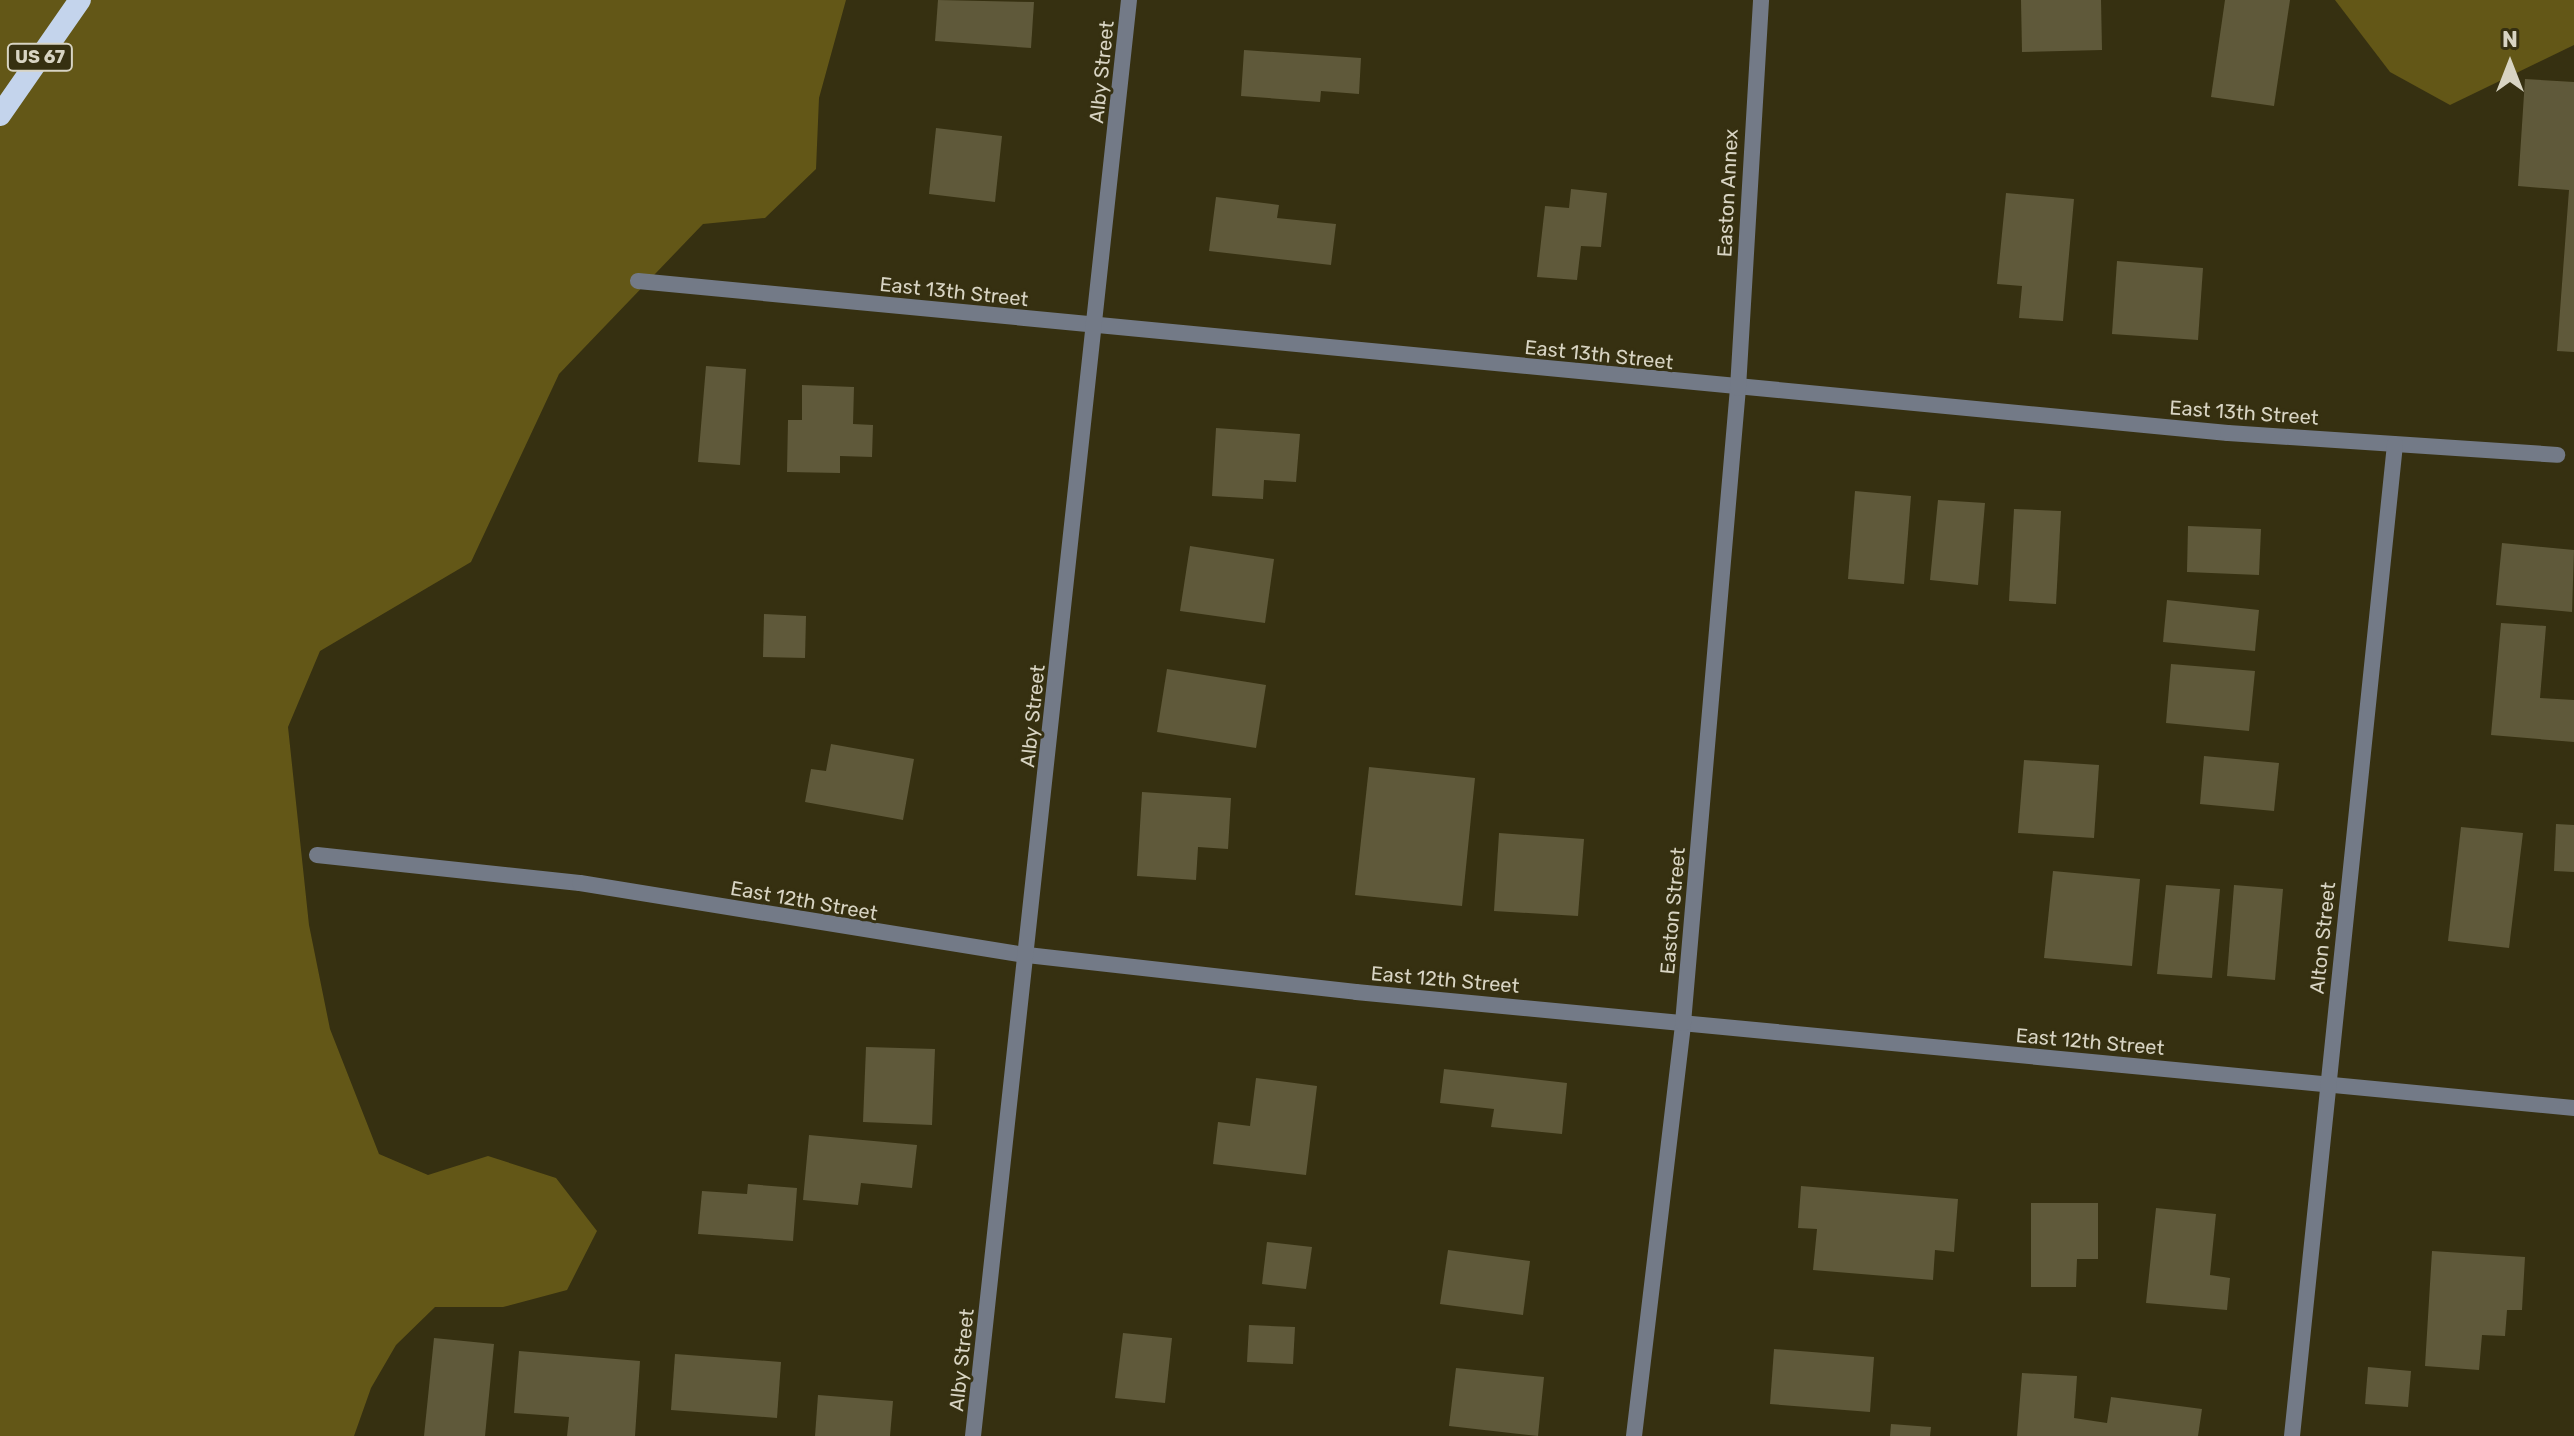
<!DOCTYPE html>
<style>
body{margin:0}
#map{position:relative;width:2574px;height:1436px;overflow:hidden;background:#363011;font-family:Rubik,sans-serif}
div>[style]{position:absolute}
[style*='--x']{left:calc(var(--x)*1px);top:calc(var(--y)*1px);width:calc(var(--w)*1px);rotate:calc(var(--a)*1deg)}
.forest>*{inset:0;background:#635717}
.building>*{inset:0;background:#5f593a}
.minor>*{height:16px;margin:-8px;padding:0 8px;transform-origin:8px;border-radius:8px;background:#737a87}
.tertiary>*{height:16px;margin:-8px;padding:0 8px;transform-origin:8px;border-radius:8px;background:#737a87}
.trunk>*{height:22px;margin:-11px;padding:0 11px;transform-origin:11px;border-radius:11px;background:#c4d4ec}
span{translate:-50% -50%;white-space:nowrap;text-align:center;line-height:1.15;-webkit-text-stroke:6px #363011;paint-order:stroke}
.shield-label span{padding:2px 6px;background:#363011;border:2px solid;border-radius:6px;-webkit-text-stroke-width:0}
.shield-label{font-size:18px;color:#d8d4c3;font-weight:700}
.street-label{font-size:20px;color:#d8d4c3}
.north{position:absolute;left:2470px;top:24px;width:80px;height:80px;-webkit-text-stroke:6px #363011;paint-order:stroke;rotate:0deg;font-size:22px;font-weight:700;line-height:32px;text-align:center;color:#d8d4c3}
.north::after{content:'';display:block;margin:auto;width:28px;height:36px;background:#d8d4c3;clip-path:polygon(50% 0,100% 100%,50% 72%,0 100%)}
</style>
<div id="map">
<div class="forest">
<div style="clip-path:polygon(0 0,846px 0,819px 98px,816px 169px,765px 218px,703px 224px,559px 374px,471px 562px,320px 651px,288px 727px,309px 925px,330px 1029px,379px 1154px,428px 1175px,488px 1156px,556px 1178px,597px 1231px,567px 1290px,503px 1307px,435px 1307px,396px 1345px,371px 1388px,354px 1436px,0 1436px)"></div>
<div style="clip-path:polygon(2335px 0,2574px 0,2574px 45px,2450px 105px,2390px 72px)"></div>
</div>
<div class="building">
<div style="clip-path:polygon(938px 0,1034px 2px,1031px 48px,935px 41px)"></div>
<div style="clip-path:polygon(2021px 0,2101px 0,2102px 50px,2022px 52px)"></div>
<div style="clip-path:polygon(2225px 0,2290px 0,2274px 106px,2211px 97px)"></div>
<div style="clip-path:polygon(1244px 50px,1361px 58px,1359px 94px,1321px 91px,1320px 102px,1241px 96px)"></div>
<div style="clip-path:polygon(2525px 79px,2574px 82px,2574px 352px,2557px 351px,2569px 190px,2518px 186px)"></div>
<div style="clip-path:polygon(936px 128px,1002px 136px,995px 202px,929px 194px)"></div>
<div style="clip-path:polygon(1571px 189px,1607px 193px,1601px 247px,1581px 246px,1577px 280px,1537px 277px,1545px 206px,1569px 208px)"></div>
<div style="clip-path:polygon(2006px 193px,2074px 199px,2063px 321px,2019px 318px,2022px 286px,1997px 284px)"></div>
<div style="clip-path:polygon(1216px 197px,1279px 205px,1277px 218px,1336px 224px,1331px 265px,1209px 251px)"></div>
<div style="clip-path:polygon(2117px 261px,2203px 268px,2198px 340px,2112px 334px)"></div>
<div style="clip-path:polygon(706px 366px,746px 369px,740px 465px,698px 462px)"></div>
<div style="clip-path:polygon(802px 385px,854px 387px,853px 424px,873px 425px,872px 457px,840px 456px,840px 473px,787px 472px,788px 420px,802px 420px)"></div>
<div style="clip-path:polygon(1216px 428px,1300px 434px,1296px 482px,1264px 480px,1263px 499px,1212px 496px)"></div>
<div style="clip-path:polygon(1855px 491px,1911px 496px,1904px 584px,1848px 579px)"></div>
<div style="clip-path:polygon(1938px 500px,1985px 503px,1978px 585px,1930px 580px)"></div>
<div style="clip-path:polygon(2014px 509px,2061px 511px,2056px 604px,2009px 601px)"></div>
<div style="clip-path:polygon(2188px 526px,2261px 529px,2259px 575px,2187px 572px)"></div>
<div style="clip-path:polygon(2502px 543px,2574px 550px,2572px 612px,2496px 605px)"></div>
<div style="clip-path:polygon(1190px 546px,1274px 559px,1265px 623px,1180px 611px)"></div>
<div style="clip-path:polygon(2167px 600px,2259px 610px,2255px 651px,2163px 642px)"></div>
<div style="clip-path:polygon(764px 614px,806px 616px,805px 658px,763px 657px)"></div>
<div style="clip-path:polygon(2501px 623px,2546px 626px,2540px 698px,2574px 700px,2574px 742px,2491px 735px)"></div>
<div style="clip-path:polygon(2171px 664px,2255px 671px,2249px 731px,2166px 723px)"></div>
<div style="clip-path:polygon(1167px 669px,1266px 685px,1256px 748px,1157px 732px)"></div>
<div style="clip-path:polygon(831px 744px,914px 759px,903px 820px,805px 802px,811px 769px,826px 771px)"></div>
<div style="clip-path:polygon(2204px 756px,2279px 763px,2274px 811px,2200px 804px)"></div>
<div style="clip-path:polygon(2024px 760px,2099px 765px,2094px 838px,2018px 833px)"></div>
<div style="clip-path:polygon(1369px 767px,1475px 778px,1462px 906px,1355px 895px)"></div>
<div style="clip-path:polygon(1142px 792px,1231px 798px,1228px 849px,1198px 847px,1196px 880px,1137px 876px)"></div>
<div style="clip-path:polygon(2556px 824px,2574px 825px,2574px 872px,2554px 871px)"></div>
<div style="clip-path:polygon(2461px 827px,2523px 833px,2509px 948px,2448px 941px)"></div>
<div style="clip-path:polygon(1499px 833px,1584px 839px,1578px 916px,1494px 911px)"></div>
<div style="clip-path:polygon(2053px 871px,2140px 879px,2132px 966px,2044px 958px)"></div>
<div style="clip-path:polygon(2166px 885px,2220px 889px,2212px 978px,2157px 974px)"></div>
<div style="clip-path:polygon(2234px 885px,2283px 889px,2275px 980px,2227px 976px)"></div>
<div style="clip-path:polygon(866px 1047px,935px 1049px,932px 1125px,863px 1122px)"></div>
<div style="clip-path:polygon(1444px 1069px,1567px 1083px,1562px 1134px,1491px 1127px,1494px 1109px,1440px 1103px)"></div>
<div style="clip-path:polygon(1256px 1078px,1317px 1086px,1306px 1175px,1213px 1164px,1218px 1122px,1250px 1126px)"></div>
<div style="clip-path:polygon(809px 1135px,917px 1145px,912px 1188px,861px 1183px,858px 1205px,803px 1200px)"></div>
<div style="clip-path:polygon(748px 1184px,797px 1188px,793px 1241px,698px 1234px,702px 1191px,747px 1194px)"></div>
<div style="clip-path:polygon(1801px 1186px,1958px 1199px,1954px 1252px,1935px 1250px,1933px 1280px,1813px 1270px,1817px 1229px,1798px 1228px)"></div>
<div style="clip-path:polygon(2031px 1203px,2098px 1203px,2098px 1259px,2077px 1259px,2076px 1287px,2031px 1287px)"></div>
<div style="clip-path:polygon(2156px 1208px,2216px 1214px,2210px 1275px,2230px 1278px,2227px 1310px,2146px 1303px)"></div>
<div style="clip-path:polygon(1267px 1242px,1312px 1247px,1306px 1289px,1262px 1284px)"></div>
<div style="clip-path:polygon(1448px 1250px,1530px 1261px,1523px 1315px,1440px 1304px)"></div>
<div style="clip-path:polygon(2432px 1251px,2525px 1257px,2522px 1310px,2507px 1310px,2505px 1336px,2482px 1335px,2479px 1370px,2425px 1366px)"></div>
<div style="clip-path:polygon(1249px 1325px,1295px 1327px,1293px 1364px,1247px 1362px)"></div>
<div style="clip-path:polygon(1123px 1333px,1172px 1338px,1165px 1403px,1115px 1398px)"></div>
<div style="clip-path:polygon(434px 1338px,494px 1344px,485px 1436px,424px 1436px)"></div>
<div style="clip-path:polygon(1774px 1349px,1874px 1357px,1870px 1412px,1770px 1404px)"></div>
<div style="clip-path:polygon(519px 1351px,640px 1361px,635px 1436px,567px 1436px,569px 1417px,514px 1413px)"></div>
<div style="clip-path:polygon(675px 1354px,781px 1362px,777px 1418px,671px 1410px)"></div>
<div style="clip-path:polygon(2368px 1367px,2411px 1371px,2408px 1407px,2365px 1404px)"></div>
<div style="clip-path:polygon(1456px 1368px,1544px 1377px,1538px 1436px,1449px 1426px)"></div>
<div style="clip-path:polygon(2022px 1373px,2077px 1376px,2074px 1418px,2107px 1423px,2111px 1397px,2202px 1409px,2198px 1436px,2017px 1436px)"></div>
<div style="clip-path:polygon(818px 1395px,893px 1401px,890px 1436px,815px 1436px)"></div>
<div style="clip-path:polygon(1891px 1424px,1931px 1427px,1930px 1436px,1890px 1436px)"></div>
</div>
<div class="minor">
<div style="--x:638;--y:281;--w:1597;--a:5.46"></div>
<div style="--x:2228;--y:433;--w:330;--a:3.8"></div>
<div style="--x:317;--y:855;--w:264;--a:6.1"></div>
<div style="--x:580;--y:883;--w:453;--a:9.2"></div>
<div style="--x:1027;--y:955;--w:331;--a:6.4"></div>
<div style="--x:1356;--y:992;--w:1224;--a:5.44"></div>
<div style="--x:1634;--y:1436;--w:416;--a:-83.2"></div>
<div style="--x:1683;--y:1023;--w:637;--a:-85.05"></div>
<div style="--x:1738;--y:388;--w:389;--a:-86.6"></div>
<div style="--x:2292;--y:1436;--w:997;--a:-84.07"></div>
</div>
<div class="tertiary">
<div style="--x:973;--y:1436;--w:1444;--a:-83.8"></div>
</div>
<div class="trunk">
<div style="--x:0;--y:115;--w:140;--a:-55.2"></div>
</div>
<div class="shield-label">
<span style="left:40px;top:57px">US 67</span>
</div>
<div class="street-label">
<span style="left:1102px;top:72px;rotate:-84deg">Alby Street</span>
<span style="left:1728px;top:193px;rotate:-87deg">Easton Annex</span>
<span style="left:954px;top:292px;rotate:6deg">East 13th Street</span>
<span style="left:1599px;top:355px;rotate:6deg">East 13th Street</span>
<span style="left:2244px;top:413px;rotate:4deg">East 13th Street</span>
<span style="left:1033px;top:716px;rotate:-84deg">Alby Street</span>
<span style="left:804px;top:901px;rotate:10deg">East 12th Street</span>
<span style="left:1673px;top:911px;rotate:-85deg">Easton Street</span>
<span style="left:2323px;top:938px;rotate:-84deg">Alton Street</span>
<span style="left:1445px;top:980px;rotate:5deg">East 12th Street</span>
<span style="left:2090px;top:1042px;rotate:5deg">East 12th Street</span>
<span style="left:962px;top:1360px;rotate:-84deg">Alby Street</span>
</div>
<div class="north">N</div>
</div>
